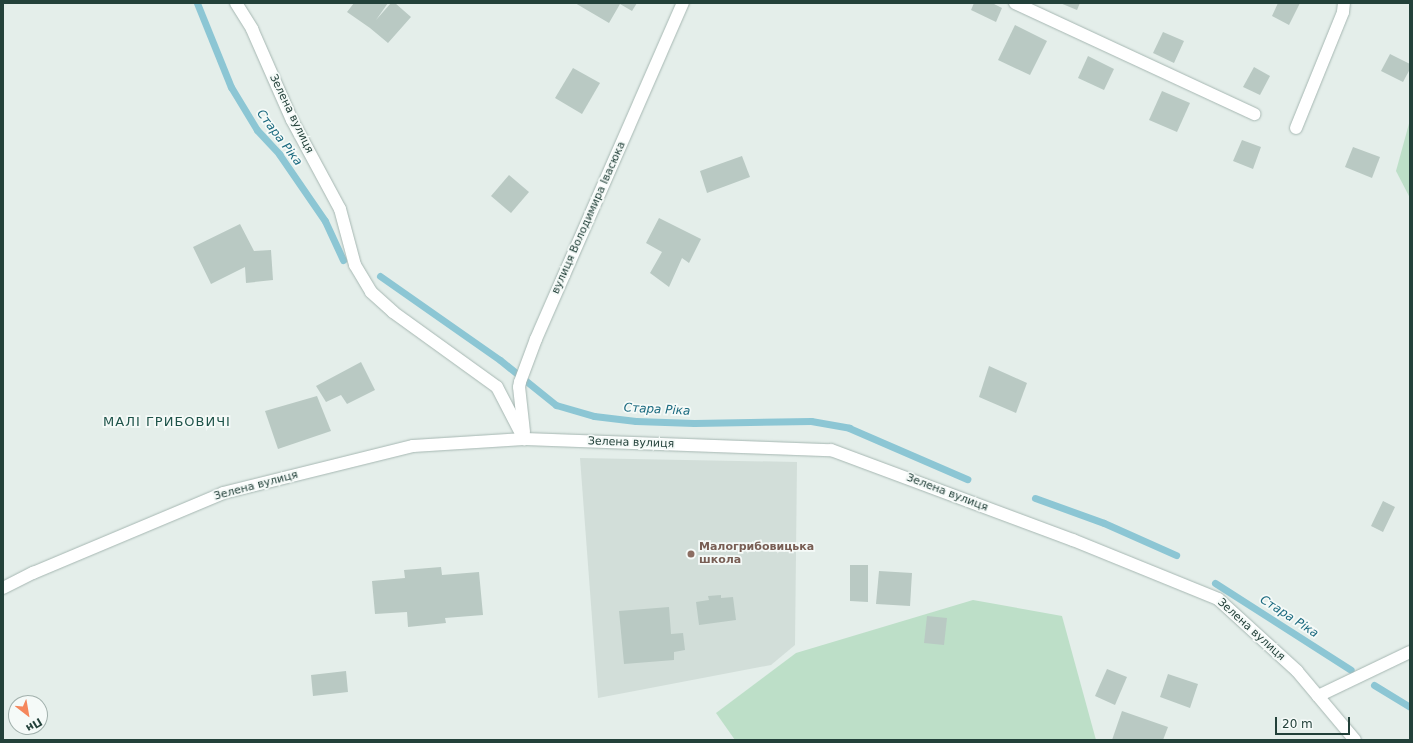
<!DOCTYPE html>
<meta charset="utf-8">
<style>
body{margin:0}
#map{position:relative;width:1413px;height:743px;overflow:hidden;background:#e4eeea;font-family:"DejaVu Sans",sans-serif}
div>[style]{position:absolute}
[style*='--x']{left:calc(var(--x)*1px);top:calc(var(--y)*1px);width:calc(var(--w)*1px);rotate:calc(var(--a)*1deg)}
.built>*{inset:0;background:#d2ded9}
.green>*{inset:0;background:#bddfc8}
.stream>*{height:7px;margin:-3.5px;padding:0 3.5px;transform-origin:3.5px;border-radius:3.5px;background:#8cc6d4}
.building>*{inset:0;background:#b9c9c3}
.roads{filter:drop-shadow(0 0 1px #a6b7b2) drop-shadow(0 0 1px #a6b7b2)}
.service>*{height:12px;margin:-6px;padding:0 6px;transform-origin:6px;border-radius:6px;background:#fff}
.minor>*{height:12px;margin:-6px;padding:0 6px;transform-origin:6px;border-radius:6px;background:#fff}
.tertiary>*{height:12px;margin:-6px;padding:0 6px;transform-origin:6px;border-radius:6px;background:#fff}
.dots>*{width:11px;height:11px;translate:-50% -50%;box-sizing:border-box;border:2px solid #f5faf8;border-radius:50%}
span{translate:-50% -50%;white-space:nowrap;text-align:center;line-height:1.15;-webkit-text-stroke:3.5px #f5faf8;paint-order:stroke}
.street-label{font-size:11px;color:#23413a}
.education-label{font-size:11px;color:#785e54;font-weight:700}
.left{translate:0 -50%;text-align:left}
.water-label{font-size:12px;color:#1b6a7f;font-style:italic}
.quarter-label{font-size:13px;color:#1e5349;letter-spacing:1px}
.frame{position:absolute;inset:0;border:4px solid #23413a;pointer-events:none}
.north{position:absolute;left:8px;top:695px;width:40px;height:40px;box-sizing:border-box;background:#f5faf8;border:1px solid #a1b0ac;border-radius:50%;rotate:149deg;font-size:11px;font-weight:700;line-height:16px;text-align:center;color:#23413a}
.north::after{content:'';display:block;margin:auto;width:14px;height:18px;background:#f5875c;clip-path:polygon(50% 0,100% 100%,50% 72%,0 100%)}
.scale{position:absolute;left:1275px;top:717px;width:75px;height:18px;box-sizing:border-box;border:2px solid #23413a;border-top:0;padding-left:5px;font-size:12px;line-height:14px;white-space:nowrap;color:#23413a;-webkit-text-stroke:3px #f5faf8;paint-order:stroke}
</style>
<div id="map">
<div class="built">
<div style="clip-path:polygon(580px 458px,797px 462px,795px 645px,771px 665px,598px 698px)"></div>
</div>
<div class="green">
<div style="clip-path:polygon(1410px 120px,1410px 198px,1396px 171px)"></div>
<div style="clip-path:polygon(973px 600px,1062px 616px,1096px 740px,735px 740px,716px 713px,796px 653px)"></div>
</div>
<div class="stream">
<div style="--x:197;--y:3;--w:91;--a:68"></div>
<div style="--x:231;--y:87;--w:50;--a:58.8"></div>
<div style="--x:257;--y:130;--w:33;--a:47"></div>
<div style="--x:279;--y:154;--w:81;--a:55.5"></div>
<div style="--x:325;--y:221;--w:43;--a:65.2"></div>
<div style="--x:380;--y:276;--w:146;--a:35"></div>
<div style="--x:500;--y:360;--w:72;--a:38.8"></div>
<div style="--x:556;--y:405;--w:40;--a:16"></div>
<div style="--x:594;--y:416;--w:42;--a:6.8"></div>
<div style="--x:636;--y:421;--w:58;--a:2"></div>
<div style="--x:694;--y:423;--w:117;--a:-1"></div>
<div style="--x:811;--y:421;--w:39;--a:10"></div>
<div style="--x:849;--y:428;--w:129;--a:23.4"></div>
<div style="--x:1035;--y:498;--w:73;--a:19.9"></div>
<div style="--x:1104;--y:523;--w:79;--a:24"></div>
<div style="--x:1215;--y:583;--w:161;--a:32.6"></div>
<div style="--x:1374;--y:685;--w:42;--a:31.4"></div>
</div>
<div class="building">
<div style="clip-path:polygon(354px 3px,388px 3px,376px 20px,391px 3px,395px 3px,411px 17px,388px 43px,370px 28px,347px 12px)"></div>
<div style="clip-path:polygon(575px 3px,637px 3px,632px 11px,620px 4px,609px 23px)"></div>
<div style="clip-path:polygon(974px 3px,992px 3px,1002px 8px,996px 22px,971px 10px)"></div>
<div style="clip-path:polygon(1060px 3px,1080px 3px,1077px 10px)"></div>
<div style="clip-path:polygon(1278px 3px,1300px 3px,1289px 25px,1272px 16px)"></div>
<div style="clip-path:polygon(1015px 25px,1047px 41px,1030px 75px,998px 60px)"></div>
<div style="clip-path:polygon(1163px 32px,1184px 41px,1174px 63px,1153px 53px)"></div>
<div style="clip-path:polygon(1390px 54px,1410px 64px,1410px 69px,1403px 82px,1381px 71px)"></div>
<div style="clip-path:polygon(1088px 56px,1114px 69px,1104px 90px,1078px 78px)"></div>
<div style="clip-path:polygon(1254px 67px,1270px 76px,1260px 95px,1243px 87px)"></div>
<div style="clip-path:polygon(573px 68px,600px 83px,582px 114px,555px 98px)"></div>
<div style="clip-path:polygon(1162px 91px,1190px 103px,1177px 132px,1149px 120px)"></div>
<div style="clip-path:polygon(1242px 140px,1261px 147px,1253px 169px,1233px 161px)"></div>
<div style="clip-path:polygon(1353px 147px,1380px 157px,1372px 178px,1345px 167px)"></div>
<div style="clip-path:polygon(742px 156px,750px 177px,707px 193px,700px 171px)"></div>
<div style="clip-path:polygon(509px 175px,529px 192px,511px 213px,491px 196px)"></div>
<div style="clip-path:polygon(659px 218px,701px 239px,689px 263px,682px 258px,669px 287px,650px 273px,662px 252px,646px 243px)"></div>
<div style="clip-path:polygon(240px 224px,254px 251px,271px 250px,273px 280px,246px 283px,245px 267px,211px 284px,193px 247px)"></div>
<div style="clip-path:polygon(361px 362px,375px 390px,347px 404px,341px 395px,326px 402px,316px 386px)"></div>
<div style="clip-path:polygon(989px 366px,1027px 383px,1016px 413px,979px 397px)"></div>
<div style="clip-path:polygon(317px 396px,331px 431px,278px 449px,265px 411px)"></div>
<div style="clip-path:polygon(1383px 501px,1395px 507px,1383px 532px,1371px 526px)"></div>
<div style="clip-path:polygon(850px 565px,868px 565px,868px 602px,850px 601px)"></div>
<div style="clip-path:polygon(441px 567px,442px 575px,479px 572px,483px 615px,445px 618px,446px 623px,408px 627px,407px 612px,375px 614px,372px 581px,405px 578px,404px 570px)"></div>
<div style="clip-path:polygon(879px 571px,912px 573px,910px 606px,876px 604px)"></div>
<div style="clip-path:polygon(721px 595px,721px 598px,733px 597px,736px 620px,699px 625px,696px 602px,709px 600px,708px 596px)"></div>
<div style="clip-path:polygon(669px 607px,671px 634px,683px 633px,685px 650px,674px 652px,674px 660px,624px 664px,619px 611px)"></div>
<div style="clip-path:polygon(927px 616px,947px 618px,944px 645px,924px 643px)"></div>
<div style="clip-path:polygon(1107px 669px,1127px 677px,1115px 705px,1095px 696px)"></div>
<div style="clip-path:polygon(346px 671px,348px 692px,313px 696px,311px 675px)"></div>
<div style="clip-path:polygon(1168px 674px,1198px 684px,1190px 708px,1160px 697px)"></div>
<div style="clip-path:polygon(1122px 711px,1168px 727px,1163px 740px,1112px 740px)"></div>
</div>
<div class="roads">
<div class="service">
<div style="--x:1015;--y:3;--w:264;--a:24.9"></div>
<div style="--x:1296;--y:128;--w:125;--a:-67.9"></div>
<div style="--x:1343;--y:12;--w:9;--a:-84"></div>
</div>
<div class="minor">
<div style="--x:236;--y:3;--w:31;--a:58"></div>
<div style="--x:252;--y:29;--w:99;--a:66.3"></div>
<div style="--x:292;--y:120;--w:101;--a:61.7"></div>
<div style="--x:340;--y:209;--w:58;--a:75"></div>
<div style="--x:355;--y:265;--w:31;--a:59"></div>
<div style="--x:371;--y:292;--w:30;--a:42"></div>
<div style="--x:393;--y:312;--w:128;--a:35.8"></div>
<div style="--x:497;--y:387;--w:59;--a:62.6"></div>
<div style="--x:524;--y:432;--w:45;--a:-96.3"></div>
<div style="--x:519;--y:387;--w:5;--a:-79"></div>
<div style="--x:520;--y:382;--w:46;--a:-69.6"></div>
<div style="--x:536;--y:339;--w:367;--a:-66.4"></div>
<div style="--x:1318;--y:696;--w:102;--a:-25.6"></div>
</div>
<div class="tertiary">
<div style="--x:3;--y:588;--w:34;--a:-27"></div>
<div style="--x:33;--y:573;--w:206;--a:-22.8"></div>
<div style="--x:223;--y:493;--w:196;--a:-13.9"></div>
<div style="--x:413;--y:446;--w:111;--a:-3.6"></div>
<div style="--x:524;--y:439;--w:307;--a:2.1"></div>
<div style="--x:831;--y:450;--w:258;--a:20.4"></div>
<div style="--x:1073;--y:540;--w:157;--a:22.1"></div>
<div style="--x:1218;--y:599;--w:107;--a:42.3"></div>
<div style="--x:1297;--y:671;--w:90;--a:50"></div>
</div>
</div>
<div class="dots">
<div style="left:691px;top:554px;background:#8d6e63"></div>
</div>
<div class="street-label">
<span style="left:291px;top:114px;rotate:64deg">Зелена вулиця</span>
<span style="left:589px;top:218px;rotate:-66deg">вулиця Володимира Івасюка</span>
<span style="left:631px;top:443px;rotate:2deg">Зелена вулиця</span>
<span style="left:256px;top:486px;rotate:-15deg">Зелена вулиця</span>
<span style="left:947px;top:493px;rotate:21deg">Зелена вулиця</span>
<span style="left:1251px;top:630px;rotate:42deg">Зелена вулиця</span>
</div>
<div class="education-label">
<span class="left" style="left:699px;top:554px">Малогрибовицька<br>школа</span>
</div>
<div class="water-label">
<span style="left:279px;top:138px;rotate:53deg">Стара Ріка</span>
<span style="left:657px;top:410px;rotate:3deg">Стара Ріка</span>
<span style="left:1289px;top:617px;rotate:33deg">Стара Ріка</span>
</div>
<div class="quarter-label">
<span style="left:167px;top:422px">МАЛІ ГРИБОВИЧІ</span>
</div>
<div class="frame"></div>
<div class="north">Пн</div>
<div class="scale">20 m</div>
</div>
